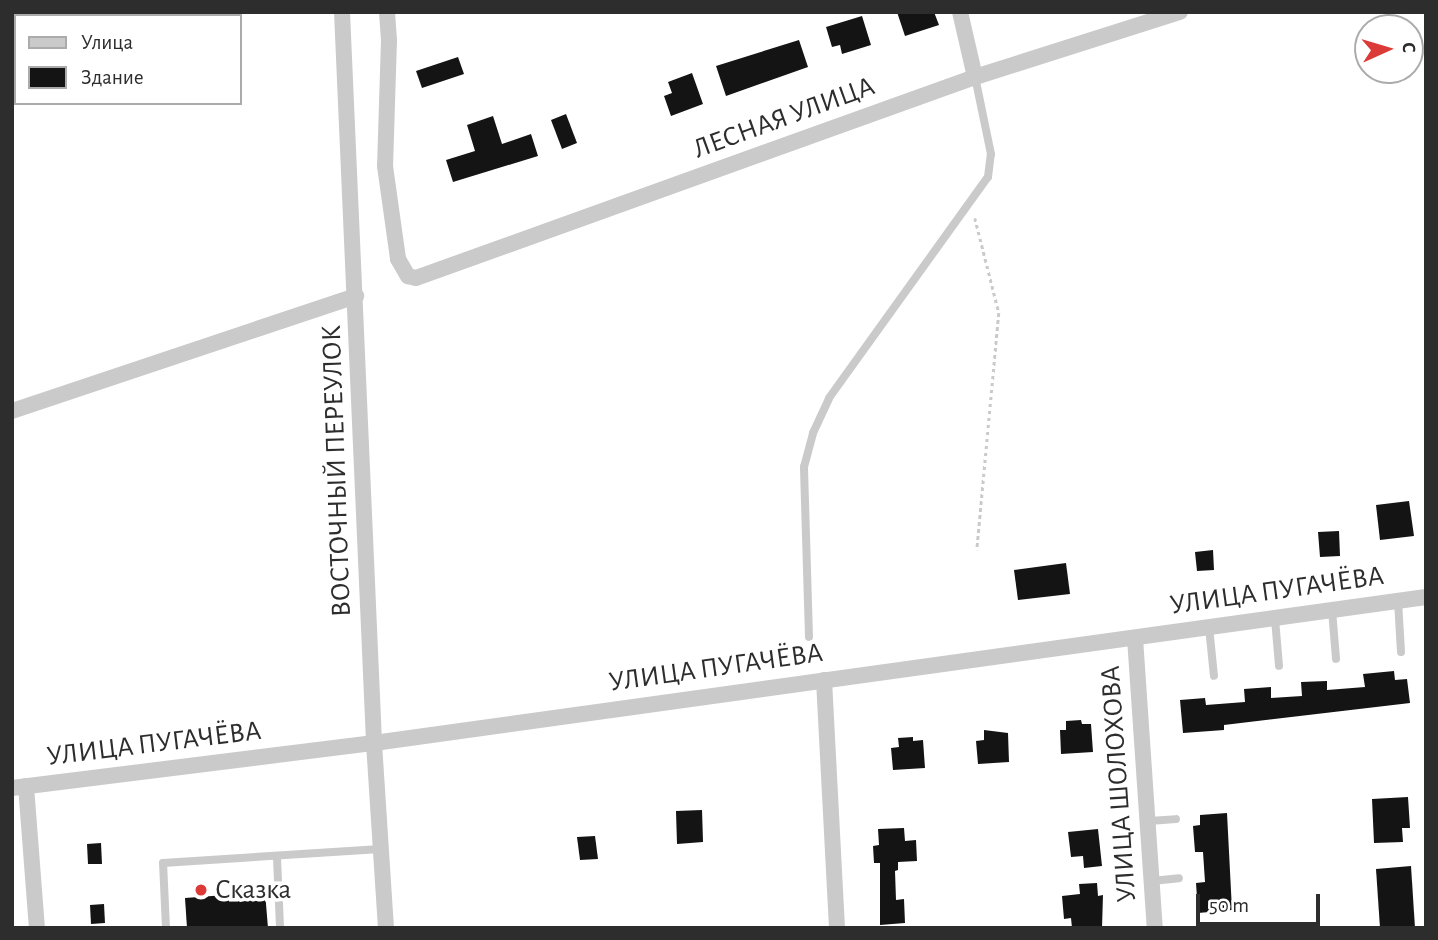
<!DOCTYPE html>
<meta charset="utf-8">
<style>
body{margin:0}
#map{position:relative;width:1438px;height:940px;overflow:hidden;background:#fff;font-family:"Alegreya Sans",sans-serif}
div>[style]{position:absolute}
[style*='--x']{left:calc(var(--x)*1px);top:calc(var(--y)*1px);width:calc(var(--w)*1px);rotate:calc(var(--a)*1deg)}
.building>*{inset:0;background:#141414}
.path>*{height:2.5px;margin-top:-1.25px;transform-origin:0;background:repeating-linear-gradient(90deg,#cacaca 0 3.5px,transparent 0 7px)}
.lane>*{height:8px;margin:-4px;padding:0 4px;transform-origin:4px;border-radius:4px;background:#cacaca}
.street>*{height:16px;margin:-8px;padding:0 8px;transform-origin:8px;border-radius:8px;background:#cacaca}
.dots>*{width:19px;height:19px;translate:-50% -50%;box-sizing:border-box;border:4px solid #fff;border-radius:50%}
span{translate:-50% -50%;white-space:nowrap;text-align:center;line-height:1.15;-webkit-text-stroke:7px #fff;paint-order:stroke}
.street-label{font-size:28px;color:#2d2d2d}
.poi-label{font-size:28px;color:#2d2d2d}
.left{translate:0 -50%;text-align:left}
.frame{position:absolute;inset:0;border:14px solid #2d2d2d;pointer-events:none}
.legend{position:absolute;left:14px;top:14px;width:228px;height:91px;box-sizing:border-box;background:#fff;border:2px solid #ababab;margin:0;padding:9px 12px;list-style:none;font-size:21px;color:#2d2d2d}
.legend li{display:flex;align-items:center;gap:14px;height:35px}
.legend b{width:35px;border:2px solid #ababab}
.north{position:absolute;left:1354px;top:14px;width:70px;height:70px;box-sizing:border-box;background:#fff;border:2px solid #ababab;border-radius:50%;rotate:86deg;font-size:19px;font-weight:700;line-height:28px;text-align:center;color:#2d2d2d}
.north::after{content:'';display:block;margin:auto;width:24px;height:32px;background:#dc3a36;clip-path:polygon(50% 0,100% 100%,50% 72%,0 100%)}
.scale{position:absolute;left:1196px;top:894px;width:124px;height:32px;box-sizing:border-box;border:4px solid #2d2d2d;border-top:0;padding-left:9px;font-size:21px;line-height:24px;white-space:nowrap;color:#2d2d2d;-webkit-text-stroke:5px #fff;paint-order:stroke}
</style>
<div id="map">
<div class="building">
<div style="clip-path:polygon(897px 12px,934px 12px,939px 25px,905px 36px)"></div>
<div style="clip-path:polygon(862px 16px,871px 45px,842px 54px,840px 45px,832px 47px,826px 27px)"></div>
<div style="clip-path:polygon(799px 40px,808px 67px,726px 96px,716px 66px)"></div>
<div style="clip-path:polygon(458px 57px,464px 74px,422px 88px,416px 71px)"></div>
<div style="clip-path:polygon(692px 73px,703px 104px,671px 116px,664px 96px,672px 93px,668px 82px)"></div>
<div style="clip-path:polygon(566px 114px,577px 143px,562px 149px,551px 120px)"></div>
<div style="clip-path:polygon(493px 116px,502px 144px,531px 134px,538px 156px,453px 182px,446px 160px,475px 151px,467px 125px)"></div>
<div style="clip-path:polygon(1409px 501px,1414px 536px,1380px 540px,1376px 505px)"></div>
<div style="clip-path:polygon(1339px 531px,1340px 556px,1320px 557px,1318px 532px)"></div>
<div style="clip-path:polygon(1213px 550px,1214px 570px,1197px 571px,1195px 552px)"></div>
<div style="clip-path:polygon(1066px 563px,1070px 594px,1018px 600px,1014px 570px)"></div>
<div style="clip-path:polygon(1394px 671px,1395px 680px,1407px 679px,1410px 703px,1224px 725px,1224px 730px,1183px 733px,1180px 700px,1205px 698px,1206px 705px,1245px 702px,1244px 689px,1271px 687px,1271px 698px,1302px 696px,1301px 682px,1327px 681px,1327px 690px,1365px 687px,1363px 674px)"></div>
<div style="clip-path:polygon(1081px 720px,1082px 724px,1091px 724px,1093px 752px,1061px 754px,1060px 730px,1066px 730px,1066px 721px)"></div>
<div style="clip-path:polygon(984px 730px,1008px 733px,1009px 762px,978px 764px,976px 741px,984px 740px)"></div>
<div style="clip-path:polygon(913px 737px,913px 741px,923px 740px,925px 768px,893px 770px,891px 748px,899px 747px,898px 738px)"></div>
<div style="clip-path:polygon(1408px 797px,1410px 828px,1402px 828px,1403px 842px,1374px 843px,1372px 799px)"></div>
<div style="clip-path:polygon(702px 810px,703px 842px,677px 844px,676px 811px)"></div>
<div style="clip-path:polygon(1227px 813px,1232px 910px,1198px 913px,1196px 883px,1205px 882px,1203px 852px,1195px 852px,1193px 826px,1200px 825px,1200px 815px)"></div>
<div style="clip-path:polygon(904px 828px,905px 841px,916px 840px,917px 861px,898px 862px,898px 870px,895px 871px,896px 900px,904px 899px,905px 923px,880px 925px,880px 863px,874px 863px,873px 846px,879px 845px,878px 829px)"></div>
<div style="clip-path:polygon(1098px 829px,1102px 866px,1084px 868px,1083px 856px,1071px 857px,1068px 832px)"></div>
<div style="clip-path:polygon(595px 836px,598px 859px,580px 860px,577px 837px)"></div>
<div style="clip-path:polygon(101px 843px,102px 864px,88px 864px,87px 844px)"></div>
<div style="clip-path:polygon(1411px 866px,1415px 928px,1380px 928px,1376px 869px)"></div>
<div style="clip-path:polygon(1097px 883px,1098px 896px,1103px 895px,1102px 928px,1072px 928px,1071px 918px,1064px 919px,1062px 896px,1080px 894px,1079px 884px)"></div>
<div style="clip-path:polygon(265px 892px,268px 928px,187px 928px,185px 898px)"></div>
<div style="clip-path:polygon(104px 904px,105px 923px,91px 924px,90px 905px)"></div>
</div>
<div class="path">
<div style="--x:975;--y:218;--w:98;--a:75.8"></div>
<div style="--x:999;--y:313;--w:238;--a:95.3"></div>
</div>
<div class="lane">
<div style="--x:1398;--y:601;--w:51;--a:86.6"></div>
<div style="--x:1332;--y:610;--w:49;--a:85.3"></div>
<div style="--x:1275;--y:619;--w:47;--a:85.1"></div>
<div style="--x:1209;--y:627;--w:49;--a:84.2"></div>
<div style="--x:809;--y:637;--w:170;--a:-91.7"></div>
<div style="--x:804;--y:467;--w:35;--a:-75"></div>
<div style="--x:813;--y:433;--w:38;--a:-65"></div>
<div style="--x:829;--y:398;--w:272;--a:-54.3"></div>
<div style="--x:988;--y:177;--w:23;--a:-83"></div>
<div style="--x:991;--y:154;--w:79;--a:-101.7"></div>
<div style="--x:1149;--y:821;--w:27;--a:-4"></div>
<div style="--x:277;--y:858;--w:70;--a:87.5"></div>
<div style="--x:1152;--y:881;--w:27;--a:-6"></div>
<div style="--x:166;--y:928;--w:65;--a:-92.6"></div>
<div style="--x:163;--y:863;--w:218;--a:-3.7"></div>
</div>
<div class="street">
<div style="--x:342;--y:12;--w:732;--a:87.49"></div>
<div style="--x:374;--y:743;--w:185;--a:86.3"></div>
<div style="--x:387;--y:12;--w:28;--a:86"></div>
<div style="--x:389;--y:40;--w:126;--a:91.8"></div>
<div style="--x:385;--y:166;--w:94;--a:82"></div>
<div style="--x:398;--y:259;--w:20;--a:60"></div>
<div style="--x:408;--y:276;--w:8;--a:14"></div>
<div style="--x:416;--y:278;--w:594;--a:-19.78"></div>
<div style="--x:975;--y:77;--w:215;--a:-17.6"></div>
<div style="--x:960;--y:12;--w:67;--a:77"></div>
<div style="--x:12;--y:411;--w:363;--a:-18.5"></div>
<div style="--x:1135;--y:638;--w:291;--a:86.1"></div>
<div style="--x:824;--y:680;--w:248;--a:87"></div>
<div style="--x:26;--y:786;--w:142;--a:85.6"></div>
<div style="--x:12;--y:788;--w:365;--a:-7.1"></div>
<div style="--x:374;--y:743;--w:1062;--a:-7.9"></div>
</div>
<div class="dots">
<div style="left:201px;top:890px;background:#dc3a36"></div>
</div>
<div class="street-label">
<span style="left:784px;top:118px;rotate:-20deg">ЛЕСНАЯ УЛИЦА</span>
<span style="left:337px;top:471px;rotate:-92deg">ВОСТОЧНЫЙ ПЕРЕУЛОК</span>
<span style="left:1277px;top:591px;rotate:-8deg">УЛИЦА ПУГАЧЁВА</span>
<span style="left:716px;top:668px;rotate:-8deg">УЛИЦА ПУГАЧЁВА</span>
<span style="left:154px;top:744px;rotate:-7deg">УЛИЦА ПУГАЧЁВА</span>
<span style="left:1119px;top:784px;rotate:-94deg">УЛИЦА ШОЛОХОВА</span>
</div>
<div class="poi-label">
<span class="left" style="left:215px;top:890px">Сказка</span>
</div>
<div class="frame"></div>
<ul class="legend">
<li><b style="height:9px;background:#cacaca"></b>Улица</li>
<li><b style="height:19px;background:#141414"></b>Здание</li>
</ul>
<div class="north">С</div>
<div class="scale">50 m</div>
</div>
